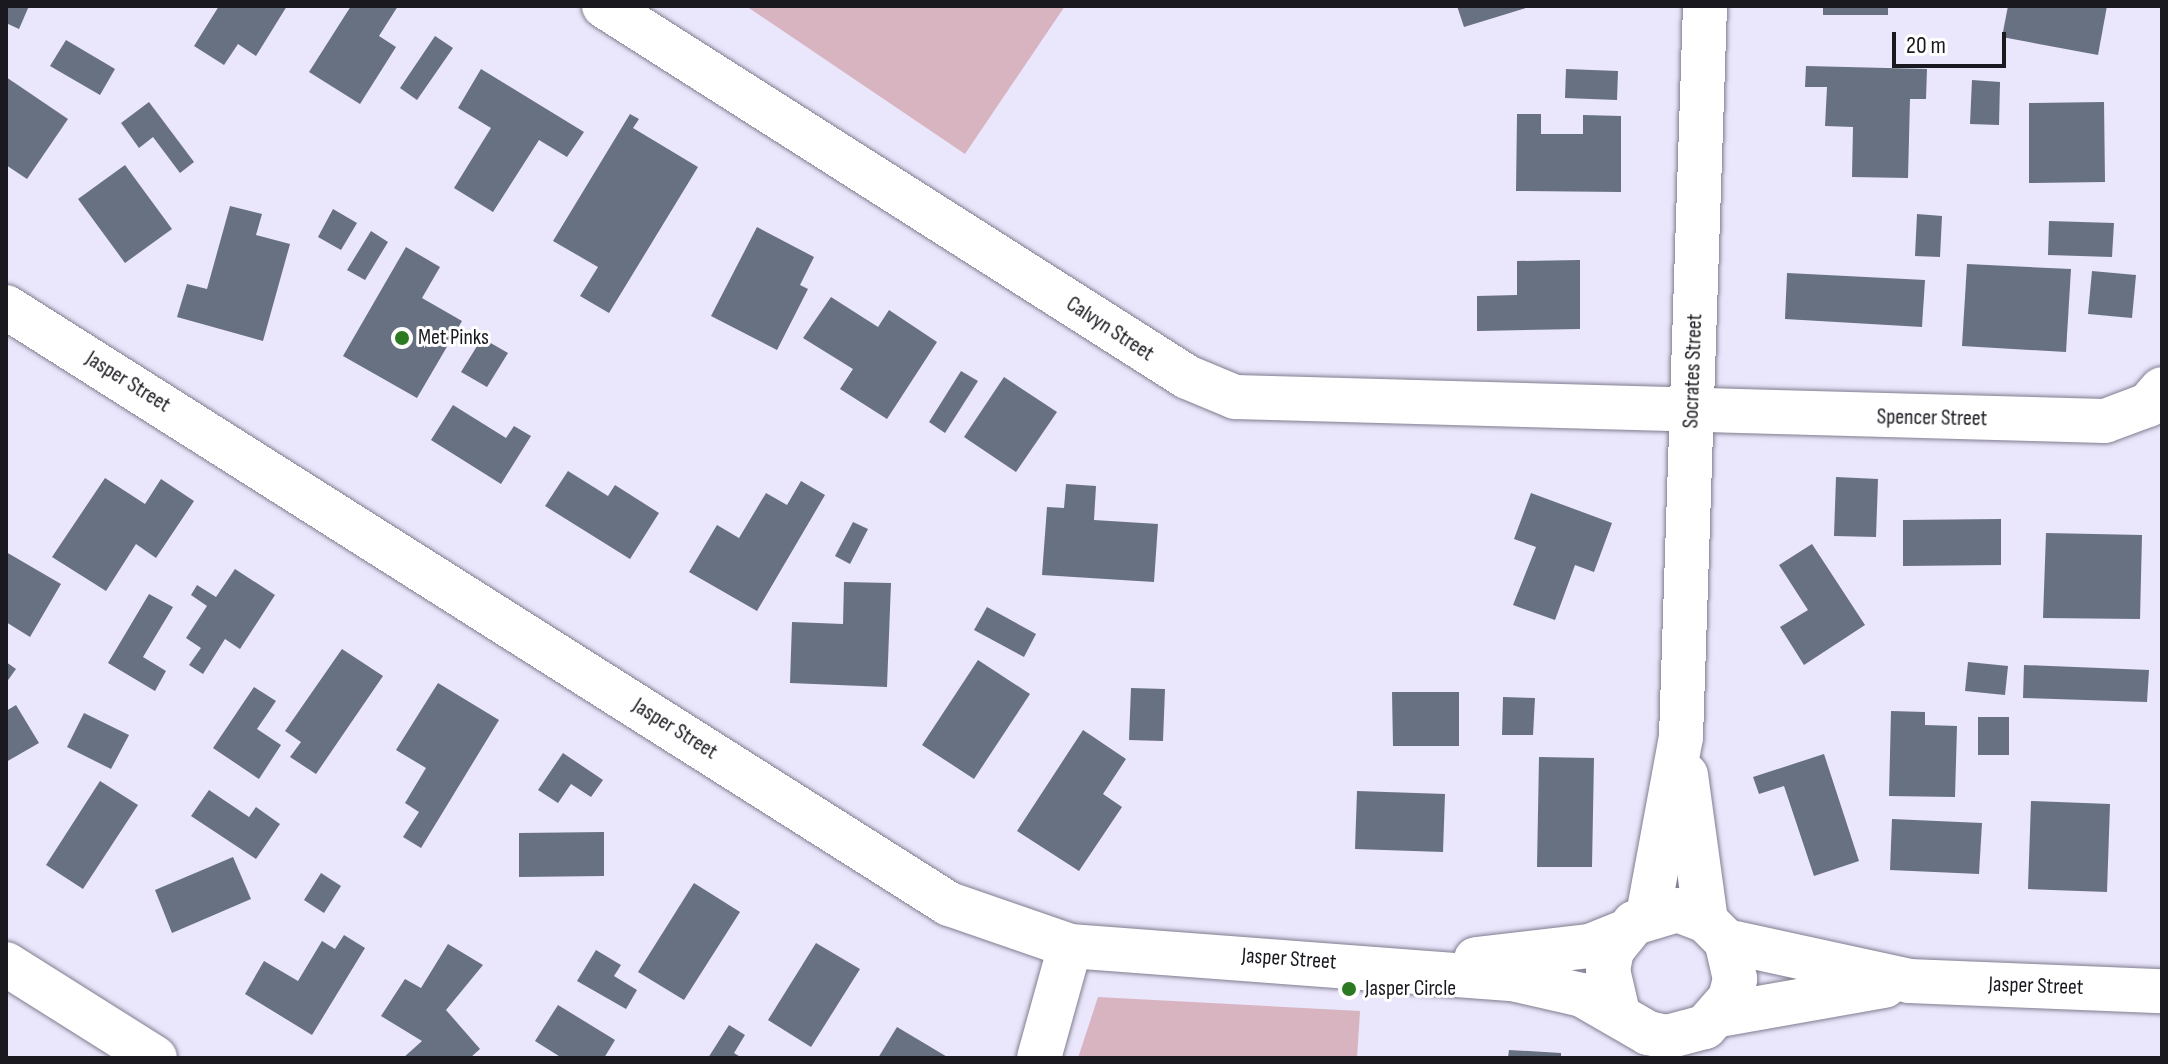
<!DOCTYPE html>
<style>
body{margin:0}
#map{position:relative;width:2168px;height:1064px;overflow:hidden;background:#eae6fb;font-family:"Sofia Sans Condensed",sans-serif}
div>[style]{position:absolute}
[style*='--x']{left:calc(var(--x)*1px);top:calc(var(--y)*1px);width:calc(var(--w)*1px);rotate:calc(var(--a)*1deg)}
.green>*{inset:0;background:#d8b4c0}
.building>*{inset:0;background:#687182}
.roads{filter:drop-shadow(0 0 2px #817d90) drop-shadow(0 0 2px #817d90)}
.minor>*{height:44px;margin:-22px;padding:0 22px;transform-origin:22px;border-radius:22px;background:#fff}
.dots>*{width:22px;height:22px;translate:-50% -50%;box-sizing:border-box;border:4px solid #fff;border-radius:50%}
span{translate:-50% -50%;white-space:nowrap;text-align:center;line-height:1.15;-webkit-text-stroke:6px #fff;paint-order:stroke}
.street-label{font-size:22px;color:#1a1920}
.poi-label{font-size:22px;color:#1a1920}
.left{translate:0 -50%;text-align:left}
.frame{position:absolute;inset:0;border:8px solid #1a1920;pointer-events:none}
.scale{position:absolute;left:1892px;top:32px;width:114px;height:36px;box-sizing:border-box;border:4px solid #1a1920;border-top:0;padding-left:10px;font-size:24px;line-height:28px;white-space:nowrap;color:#1a1920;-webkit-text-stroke:6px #fff;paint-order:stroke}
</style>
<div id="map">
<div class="green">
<div style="clip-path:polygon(746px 6px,1065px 6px,965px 154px)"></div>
<div style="clip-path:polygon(1098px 997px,1360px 1011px,1357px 1058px,1078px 1058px)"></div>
</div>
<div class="building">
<div style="clip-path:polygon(6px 6px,29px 6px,19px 29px,6px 23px)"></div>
<div style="clip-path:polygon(219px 6px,287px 6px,256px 56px,238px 44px,224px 65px,194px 46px)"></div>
<div style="clip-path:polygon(351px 6px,398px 6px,379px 36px,396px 47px,360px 104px,309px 72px)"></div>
<div style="clip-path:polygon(1457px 6px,1529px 6px,1529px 7px,1464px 27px)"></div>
<div style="clip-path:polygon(1823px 6px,1888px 6px,1888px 15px,1823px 15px)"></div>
<div style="clip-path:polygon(2008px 6px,2107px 6px,2098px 55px,2002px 37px)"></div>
<div style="clip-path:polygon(435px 36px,453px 48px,417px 100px,400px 88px)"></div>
<div style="clip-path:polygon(66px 40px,115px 69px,100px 95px,50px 66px)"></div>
<div style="clip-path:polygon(1806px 66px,1927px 69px,1926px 99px,1910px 99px,1908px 178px,1852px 177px,1853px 127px,1825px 126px,1827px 87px,1805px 87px)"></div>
<div style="clip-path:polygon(481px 69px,584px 132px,567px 157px,539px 140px,493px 212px,454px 188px,491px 128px,458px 108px)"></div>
<div style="clip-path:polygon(1566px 69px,1618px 71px,1617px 100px,1565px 98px)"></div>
<div style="clip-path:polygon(6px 77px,68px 119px,27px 179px,6px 165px)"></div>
<div style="clip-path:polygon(1972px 80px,2000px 82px,1999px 125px,1970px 124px)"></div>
<div style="clip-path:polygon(149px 102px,194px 162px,180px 173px,153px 137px,139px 148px,121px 123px)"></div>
<div style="clip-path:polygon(2104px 102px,2105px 182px,2029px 183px,2029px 103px)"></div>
<div style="clip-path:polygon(630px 114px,639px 119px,633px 128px,698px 167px,609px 313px,580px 296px,598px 267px,553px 241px)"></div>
<div style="clip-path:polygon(1517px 114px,1541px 114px,1541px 134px,1583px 134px,1583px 115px,1621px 116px,1621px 192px,1516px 191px)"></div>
<div style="clip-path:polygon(125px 165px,172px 229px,125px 263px,78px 199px)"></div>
<div style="clip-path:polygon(230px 206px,262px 214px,256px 235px,290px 244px,263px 341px,177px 317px,187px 284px,207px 289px)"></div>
<div style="clip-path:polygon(333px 209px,357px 223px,341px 250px,318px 237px)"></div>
<div style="clip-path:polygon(1917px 214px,1942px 216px,1940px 257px,1915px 256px)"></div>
<div style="clip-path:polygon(2049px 221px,2114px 223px,2112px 257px,2048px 255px)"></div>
<div style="clip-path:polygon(757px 227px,814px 257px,800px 285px,808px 289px,777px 350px,711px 316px)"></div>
<div style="clip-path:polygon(371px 231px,388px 242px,365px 280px,347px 270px)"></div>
<div style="clip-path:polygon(406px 247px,440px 267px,422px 298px,462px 321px,417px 398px,343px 356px)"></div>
<div style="clip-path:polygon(1580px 260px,1580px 329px,1477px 331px,1477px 296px,1517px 295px,1517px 261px)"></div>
<div style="clip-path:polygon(1967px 264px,2071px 269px,2066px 352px,1962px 346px)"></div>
<div style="clip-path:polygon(2092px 271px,2136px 275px,2132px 318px,2088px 314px)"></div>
<div style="clip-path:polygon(1787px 273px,1925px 280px,1922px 327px,1785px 319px)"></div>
<div style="clip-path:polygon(831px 297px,878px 327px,889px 310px,937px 342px,887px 419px,840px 389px,853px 369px,803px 338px)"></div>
<div style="clip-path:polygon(482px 338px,508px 353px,487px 387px,461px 372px)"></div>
<div style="clip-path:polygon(961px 371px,978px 381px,945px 433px,929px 422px)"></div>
<div style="clip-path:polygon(1004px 377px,1057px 412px,1016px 472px,964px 437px)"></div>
<div style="clip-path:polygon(453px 405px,506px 438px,514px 426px,531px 436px,501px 484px,431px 440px)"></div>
<div style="clip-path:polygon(568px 471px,608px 496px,615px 485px,659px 513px,630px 559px,545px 506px)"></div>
<div style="clip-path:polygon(1836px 477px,1878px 479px,1876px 537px,1834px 536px)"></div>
<div style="clip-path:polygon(105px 478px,145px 504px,161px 479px,194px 501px,156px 558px,136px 544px,106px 591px,52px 557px)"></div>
<div style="clip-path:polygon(801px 481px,825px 495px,757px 611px,689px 572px,717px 525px,739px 538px,766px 493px,787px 505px)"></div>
<div style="clip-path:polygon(1066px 484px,1096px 486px,1094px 520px,1158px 524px,1154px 582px,1042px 575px,1047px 507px,1064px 508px)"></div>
<div style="clip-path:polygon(1531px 493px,1612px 523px,1594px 572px,1575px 565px,1555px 620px,1513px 605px,1536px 547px,1514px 539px)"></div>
<div style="clip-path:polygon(2001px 519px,2001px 565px,1903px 566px,1903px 520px)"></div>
<div style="clip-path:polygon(853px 522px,868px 529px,850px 564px,835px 556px)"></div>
<div style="clip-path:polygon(2046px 533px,2142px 535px,2140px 619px,2043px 618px)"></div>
<div style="clip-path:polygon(1812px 544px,1865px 625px,1804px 665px,1780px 627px,1808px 610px,1779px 565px)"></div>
<div style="clip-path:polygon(6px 552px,61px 584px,30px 637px,6px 622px)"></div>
<div style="clip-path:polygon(235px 569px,275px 595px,240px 649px,225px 639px,203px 674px,189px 665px,201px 648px,186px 638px,207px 606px,191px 595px,197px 585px,216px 597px)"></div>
<div style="clip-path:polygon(844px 582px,891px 583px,887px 687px,790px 683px,792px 622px,843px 624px)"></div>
<div style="clip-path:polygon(149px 594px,173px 607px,143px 657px,166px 671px,155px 691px,108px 663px)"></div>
<div style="clip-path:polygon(987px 607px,1036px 634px,1024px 657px,974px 630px)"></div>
<div style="clip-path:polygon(342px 649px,383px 676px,316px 774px,290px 757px,301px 742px,285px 731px)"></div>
<div style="clip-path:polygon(978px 660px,1030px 694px,974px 779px,922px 745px)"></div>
<div style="clip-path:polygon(6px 662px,16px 669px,6px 683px)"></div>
<div style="clip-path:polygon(1968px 662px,2008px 666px,2005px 695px,1965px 691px)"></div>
<div style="clip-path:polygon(2024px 665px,2149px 670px,2147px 702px,2023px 698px)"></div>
<div style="clip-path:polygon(438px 683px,499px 720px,421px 848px,403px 837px,419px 812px,405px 803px,426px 768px,396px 750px)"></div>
<div style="clip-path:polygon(254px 687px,276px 701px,257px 729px,281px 745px,259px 779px,213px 748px)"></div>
<div style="clip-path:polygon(1131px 688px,1165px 689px,1163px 741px,1129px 740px)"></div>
<div style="clip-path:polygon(1392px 692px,1459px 692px,1459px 746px,1393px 746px)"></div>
<div style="clip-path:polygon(1503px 697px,1535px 698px,1533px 735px,1502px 735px)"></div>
<div style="clip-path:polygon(16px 705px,39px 743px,6px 762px,6px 711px)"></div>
<div style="clip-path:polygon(1891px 711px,1925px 712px,1925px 725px,1957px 726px,1955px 797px,1889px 796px)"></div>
<div style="clip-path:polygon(84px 713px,129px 735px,111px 769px,67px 747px)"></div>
<div style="clip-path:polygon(1978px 717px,2009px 717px,2009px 755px,1978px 755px)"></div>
<div style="clip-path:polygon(1083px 730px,1126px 759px,1103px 794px,1122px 807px,1079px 871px,1017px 831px)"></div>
<div style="clip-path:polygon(563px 753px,603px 780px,591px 797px,571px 784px,558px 803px,538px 790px)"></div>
<div style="clip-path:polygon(1824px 754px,1859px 861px,1814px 876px,1784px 786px,1759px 794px,1753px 777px)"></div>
<div style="clip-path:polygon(1539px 757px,1594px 758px,1592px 867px,1537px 867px)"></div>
<div style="clip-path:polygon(100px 781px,138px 805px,83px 889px,46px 865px)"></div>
<div style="clip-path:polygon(209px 790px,249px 817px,256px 807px,280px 824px,256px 859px,191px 816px)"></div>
<div style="clip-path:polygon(1357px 791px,1445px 794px,1443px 852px,1355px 849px)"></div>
<div style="clip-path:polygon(2031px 801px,2110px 804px,2107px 892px,2028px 889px)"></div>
<div style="clip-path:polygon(1892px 819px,1982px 823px,1979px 874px,1890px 870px)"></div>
<div style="clip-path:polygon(604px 832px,604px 876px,519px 877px,519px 833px)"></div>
<div style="clip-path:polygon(233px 857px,251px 899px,172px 933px,155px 890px)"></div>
<div style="clip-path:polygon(321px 873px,341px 886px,324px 913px,304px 900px)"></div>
<div style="clip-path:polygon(694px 883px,740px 912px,684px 1000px,638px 972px)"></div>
<div style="clip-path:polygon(344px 935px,365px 948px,312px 1035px,245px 994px,264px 961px,298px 981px,322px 941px,335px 949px)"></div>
<div style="clip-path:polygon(816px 943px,860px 969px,811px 1047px,768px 1020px)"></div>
<div style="clip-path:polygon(448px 944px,483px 965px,446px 1010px,480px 1049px,470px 1058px,403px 1058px,422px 1041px,381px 1016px,405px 979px,421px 988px)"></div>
<div style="clip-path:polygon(596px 950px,621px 965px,614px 976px,637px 990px,626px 1009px,577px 981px)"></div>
<div style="clip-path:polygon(558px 1005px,615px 1040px,604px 1058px,562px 1058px,535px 1041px)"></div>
<div style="clip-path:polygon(729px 1025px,745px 1035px,734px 1053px,742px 1058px,708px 1058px)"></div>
<div style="clip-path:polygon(897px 1027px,949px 1058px,878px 1058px)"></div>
<div style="clip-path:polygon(1509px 1050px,1561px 1053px,1561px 1058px,1508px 1058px)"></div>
</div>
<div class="roads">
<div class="minor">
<div style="--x:604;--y:6;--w:691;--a:32.47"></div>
<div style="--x:1187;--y:377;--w:52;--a:22.6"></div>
<div style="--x:1235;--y:397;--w:870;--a:1.58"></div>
<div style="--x:2105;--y:421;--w:46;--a:-20.4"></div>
<div style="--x:2148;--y:405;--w:21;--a:-49"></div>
<div style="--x:6;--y:307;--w:1116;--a:32.34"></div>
<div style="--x:949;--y:904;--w:128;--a:19.1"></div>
<div style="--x:1070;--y:946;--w:448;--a:4.3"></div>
<div style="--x:1517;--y:980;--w:67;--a:13"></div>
<div style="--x:1582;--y:995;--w:76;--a:29.9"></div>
<div style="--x:1648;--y:1033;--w:19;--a:12"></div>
<div style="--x:1667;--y:1037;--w:39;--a:-15"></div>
<div style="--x:1705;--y:1027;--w:38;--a:-49"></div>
<div style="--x:1730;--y:998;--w:20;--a:-75"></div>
<div style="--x:1735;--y:979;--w:39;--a:-103"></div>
<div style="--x:1726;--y:941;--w:28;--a:-135"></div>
<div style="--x:1706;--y:921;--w:30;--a:-159"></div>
<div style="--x:1678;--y:910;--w:46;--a:163.5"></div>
<div style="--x:1634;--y:923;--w:35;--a:129"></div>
<div style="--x:1612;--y:950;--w:20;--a:101"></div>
<div style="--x:1608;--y:970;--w:44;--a:76.9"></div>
<div style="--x:1686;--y:775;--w:147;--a:82.2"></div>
<div style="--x:1648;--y:915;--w:181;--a:-79.5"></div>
<div style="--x:1681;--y:737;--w:731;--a:-88.12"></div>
<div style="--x:1726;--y:941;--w:187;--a:12.3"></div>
<div style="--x:1909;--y:981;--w:253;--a:2.3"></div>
<div style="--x:1476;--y:959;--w:115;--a:-6.5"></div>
<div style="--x:1590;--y:946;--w:35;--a:-22"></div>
<div style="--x:6;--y:964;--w:176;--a:32.2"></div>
<div style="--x:1719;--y:1015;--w:168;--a:-10"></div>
<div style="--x:1039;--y:1058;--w:116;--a:-74.5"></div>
</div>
</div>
<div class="dots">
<div style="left:402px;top:338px;background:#2b7921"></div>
<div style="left:1349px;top:989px;background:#2b7921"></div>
</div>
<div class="street-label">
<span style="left:1110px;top:329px;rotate:33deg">Calvyn Street</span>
<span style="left:1693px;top:371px;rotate:-88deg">Socrates Street</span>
<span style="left:128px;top:382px;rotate:32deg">Jasper Street</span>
<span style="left:1932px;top:418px;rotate:1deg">Spencer Street</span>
<span style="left:675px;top:729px;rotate:32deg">Jasper Street</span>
<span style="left:1289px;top:959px;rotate:4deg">Jasper Street</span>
<span style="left:2036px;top:986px;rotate:2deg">Jasper Street</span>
</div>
<div class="poi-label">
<span class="left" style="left:418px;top:338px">Met Pinks</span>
<span class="left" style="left:1365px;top:989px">Jasper Circle</span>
</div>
<div class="frame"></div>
<div class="scale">20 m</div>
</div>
